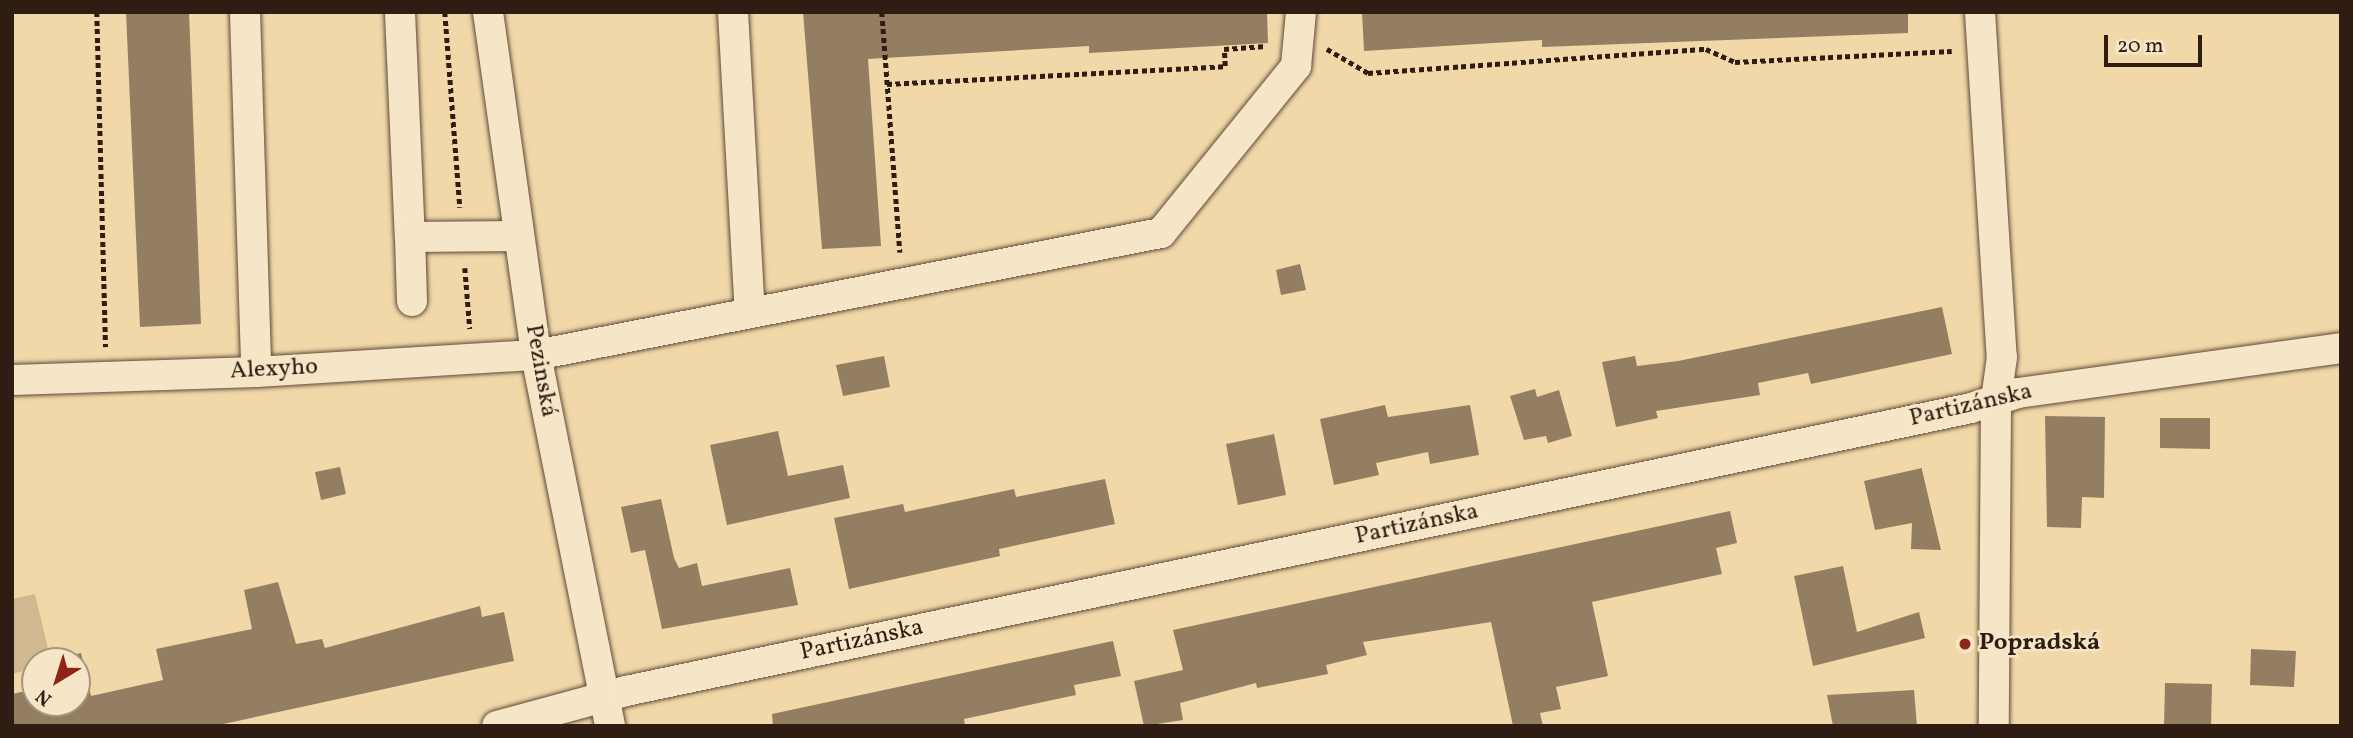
<!DOCTYPE html>
<meta charset="utf-8">
<style>
body{margin:0}
#map{position:relative;width:2353px;height:738px;overflow:hidden;background:#f1d8a9;font-family:Vollkorn,serif}
div>[style]{position:absolute}
[style*='--x']{left:calc(var(--x)*1px);top:calc(var(--y)*1px);width:calc(var(--w)*1px);rotate:calc(var(--a)*1deg)}
.green>*{inset:0;background:#d0b890}
.building>*{inset:0;background:#947e61}
.path>*{height:4.5px;margin-top:-2.25px;transform-origin:0;background:repeating-linear-gradient(90deg,#2f1c13 0 5px,transparent 0 8.5px)}
.roads{filter:drop-shadow(0 0 2px #604b38) drop-shadow(0 0 2px #604b38)}
.street>*{height:30px;margin:-15px;padding:0 15px;transform-origin:15px;border-radius:15px;background:#f6e6c7}
.dots>*{width:19px;height:19px;translate:-50% -50%;box-sizing:border-box;border:4px solid #f6e6c7;border-radius:50%}
span{translate:-50% -50%;white-space:nowrap;text-align:center;line-height:1.15;-webkit-text-stroke:5px #f6e6c7;paint-order:stroke}
.street-label{font-size:24px;color:#2f1c13}
.poi-label{font-size:24px;color:#2f1c13;font-weight:700}
.left{translate:0 -50%;text-align:left}
.frame{position:absolute;inset:0;border:14px solid #2f1c13;pointer-events:none}
.north{position:absolute;left:21px;top:647px;width:70px;height:70px;box-sizing:border-box;background:#f6e6c7;border:2px solid #a6957f;border-radius:50%;rotate:218deg;font-size:19px;font-weight:700;line-height:28px;text-align:center;color:#2f1c13}
.north::after{content:'';display:block;margin:auto;width:24px;height:32px;background:#8f2418;clip-path:polygon(50% 0,100% 100%,50% 72%,0 100%)}
.scale{position:absolute;left:2104px;top:35px;width:98px;height:32px;box-sizing:border-box;border:4px solid #2f1c13;border-top:0;padding-left:9px;font-size:21px;line-height:24px;white-space:nowrap;color:#2f1c13;-webkit-text-stroke:5px #f6e6c7;paint-order:stroke}
</style>
<div id="map">
<div class="green">
<div style="clip-path:polygon(35px 594px,51px 661px,35px 661px,35px 668px,12px 674px,12px 599px)"></div>
</div>
<div class="building">
<div style="clip-path:polygon(126px 12px,189px 12px,201px 324px,140px 327px)"></div>
<div style="clip-path:polygon(803px 12px,1267px 12px,1268px 43px,1089px 53px,1089px 46px,868px 59px,881px 246px,822px 249px)"></div>
<div style="clip-path:polygon(1362px 12px,1908px 12px,1908px 33px,1542px 47px,1542px 40px,1364px 51px)"></div>
<div style="clip-path:polygon(1300px 264px,1306px 290px,1281px 295px,1276px 270px)"></div>
<div style="clip-path:polygon(1942px 307px,1952px 354px,1811px 384px,1808px 373px,1758px 383px,1760px 395px,1656px 411px,1658px 418px,1616px 427px,1602px 362px,1635px 356px,1637px 366px,1678px 361px)"></div>
<div style="clip-path:polygon(884px 356px,890px 387px,843px 396px,836px 365px)"></div>
<div style="clip-path:polygon(1535px 389px,1537px 397px,1559px 390px,1572px 436px,1548px 443px,1546px 436px,1524px 440px,1510px 396px)"></div>
<div style="clip-path:polygon(1385px 405px,1388px 417px,1470px 405px,1479px 455px,1430px 464px,1428px 452px,1376px 463px,1379px 475px,1334px 485px,1320px 419px)"></div>
<div style="clip-path:polygon(2045px 416px,2105px 417px,2104px 498px,2082px 497px,2081px 528px,2047px 527px)"></div>
<div style="clip-path:polygon(2160px 418px,2210px 418px,2210px 449px,2160px 448px)"></div>
<div style="clip-path:polygon(778px 431px,788px 476px,843px 465px,850px 498px,727px 525px,710px 445px)"></div>
<div style="clip-path:polygon(1274px 434px,1286px 495px,1238px 505px,1226px 444px)"></div>
<div style="clip-path:polygon(340px 467px,346px 494px,321px 500px,315px 472px)"></div>
<div style="clip-path:polygon(1922px 468px,1922px 470px,1941px 550px,1911px 549px,1912px 523px,1875px 530px,1864px 481px)"></div>
<div style="clip-path:polygon(1105px 479px,1115px 524px,999px 549px,1000px 556px,849px 589px,834px 518px,903px 504px,905px 512px,1014px 489px,1016px 497px)"></div>
<div style="clip-path:polygon(661px 499px,674px 558px,679px 568px,697px 563px,702px 586px,790px 568px,798px 605px,662px 629px,645px 550px,631px 553px,621px 507px)"></div>
<div style="clip-path:polygon(1730px 511px,1737px 543px,1716px 548px,1722px 574px,1592px 602px,1608px 676px,1556px 687px,1561px 709px,1540px 713px,1543px 726px,1513px 726px,1491px 622px,1363px 642px,1367px 655px,1326px 665px,1328px 674px,1257px 688px,1256px 683px,1180px 703px,1183px 720px,1144px 726px,1134px 681px,1183px 670px,1173px 630px)"></div>
<div style="clip-path:polygon(1843px 566px,1857px 632px,1919px 612px,1925px 638px,1813px 666px,1794px 576px)"></div>
<div style="clip-path:polygon(278px 582px,296px 644px,322px 639px,325px 648px,480px 606px,482px 617px,504px 612px,514px 661px,214px 726px,12px 726px,12px 694px,35px 689px,35px 703px,77px 703px,77px 661px,54px 659px,81px 653px,91px 696px,163px 680px,156px 649px,252px 629px,244px 590px)"></div>
<div style="clip-path:polygon(1113px 641px,1121px 676px,1074px 685px,1076px 695px,964px 719px,965px 726px,773px 726px,772px 714px)"></div>
<div style="clip-path:polygon(2251px 649px,2296px 651px,2294px 687px,2250px 685px)"></div>
<div style="clip-path:polygon(2165px 683px,2212px 684px,2211px 726px,2164px 726px)"></div>
<div style="clip-path:polygon(1914px 690px,1917px 726px,1833px 726px,1827px 695px)"></div>
</div>
<div class="path">
<div style="--x:97;--y:12;--w:335;--a:88.5"></div>
<div style="--x:445;--y:12;--w:196;--a:85.6"></div>
<div style="--x:882;--y:12;--w:241;--a:85.7"></div>
<div style="--x:1327;--y:49;--w:48;--a:30.3"></div>
<div style="--x:1368;--y:73;--w:339;--a:-4.1"></div>
<div style="--x:1706;--y:49;--w:32;--a:24"></div>
<div style="--x:1735;--y:62;--w:217;--a:-2.9"></div>
<div style="--x:887;--y:84;--w:338;--a:-3"></div>
<div style="--x:1225;--y:66;--w:17;--a:-93"></div>
<div style="--x:1224;--y:49;--w:42;--a:-4.1"></div>
<div style="--x:465;--y:268;--w:61;--a:85.3"></div>
</div>
<div class="roads">
<div class="street">
<div style="--x:245;--y:12;--w:360;--a:88.2"></div>
<div style="--x:400;--y:12;--w:225;--a:87.5"></div>
<div style="--x:410;--y:237;--w:109;--a:-0.5"></div>
<div style="--x:488;--y:12;--w:346;--a:82"></div>
<div style="--x:536;--y:355;--w:378;--a:78.7"></div>
<div style="--x:733;--y:12;--w:300;--a:86.8"></div>
<div style="--x:1980;--y:12;--w:346;--a:86.4"></div>
<div style="--x:2002;--y:357;--w:43;--a:97.9"></div>
<div style="--x:1996;--y:400;--w:326;--a:90.4"></div>
<div style="--x:410;--y:237;--w:64;--a:88.2"></div>
<div style="--x:12;--y:380;--w:244;--a:-1.9"></div>
<div style="--x:256;--y:372;--w:281;--a:-3.5"></div>
<div style="--x:536;--y:355;--w:637;--a:-11.05"></div>
<div style="--x:1161;--y:233;--w:215;--a:-51"></div>
<div style="--x:1296;--y:66;--w:54;--a:-84.7"></div>
<div style="--x:497;--y:726;--w:134;--a:-15.2"></div>
<div style="--x:626;--y:691;--w:1374;--a:-11.88"></div>
<div style="--x:1971;--y:408;--w:49;--a:-17.7"></div>
<div style="--x:2018;--y:393;--w:326;--a:-7.9"></div>
</div>
</div>
<div class="dots">
<div style="left:1965px;top:644px;background:#8f2418"></div>
</div>
<div class="street-label">
<span style="left:274px;top:370px;rotate:-3deg">Alexyho</span>
<span style="left:540px;top:371px;rotate:80deg">Pezinská</span>
<span style="left:1971px;top:406px;rotate:-13deg">Partizánska</span>
<span style="left:1417px;top:525px;rotate:-12deg">Partizánska</span>
<span style="left:862px;top:641px;rotate:-12deg">Partizánska</span>
</div>
<div class="poi-label">
<span class="left" style="left:1979px;top:644px">Popradská</span>
</div>
<div class="frame"></div>
<div class="north">N</div>
<div class="scale">20 m</div>
</div>
